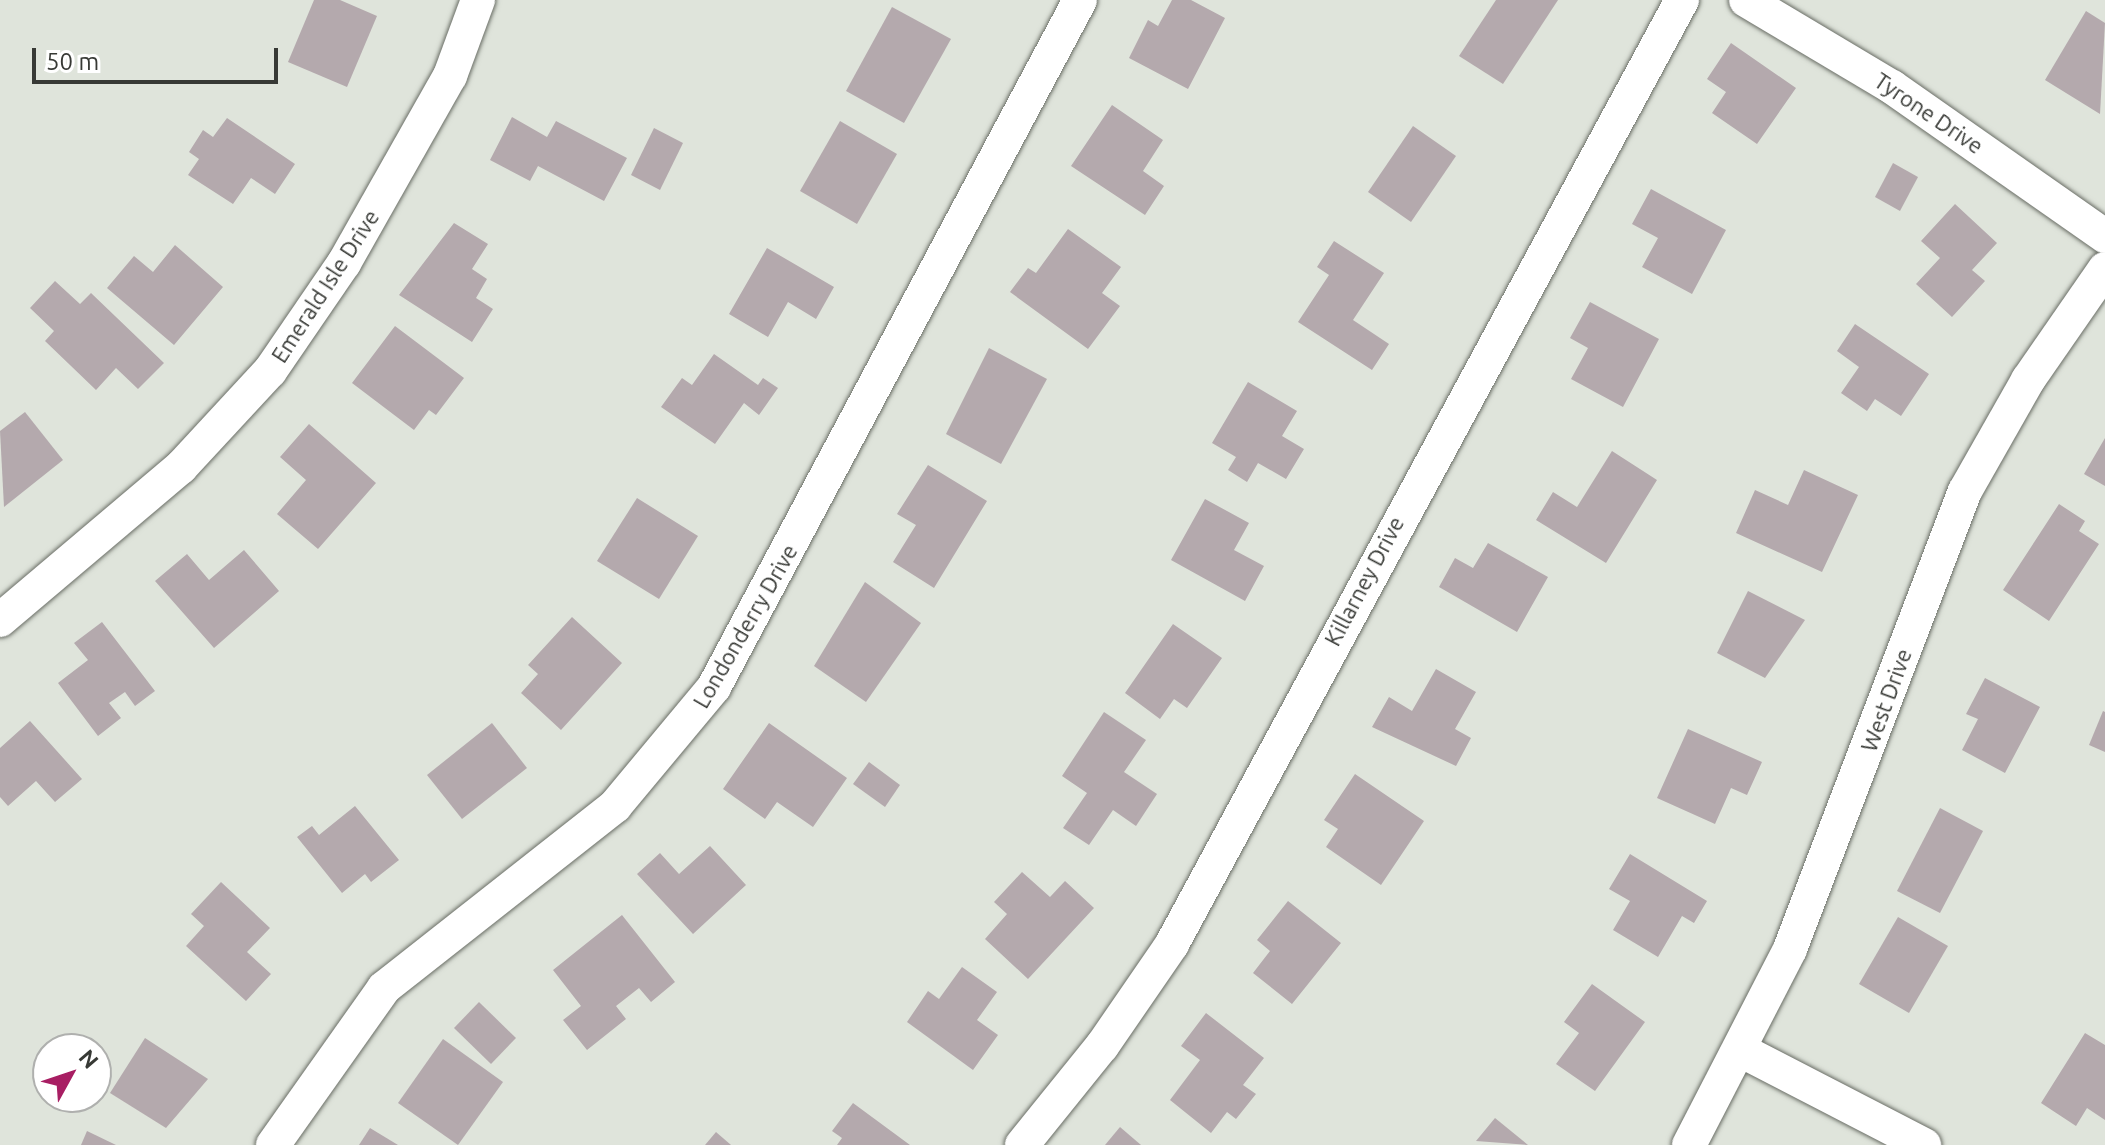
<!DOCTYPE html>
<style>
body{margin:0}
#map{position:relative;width:2105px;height:1145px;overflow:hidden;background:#dfe4db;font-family:Ubuntu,sans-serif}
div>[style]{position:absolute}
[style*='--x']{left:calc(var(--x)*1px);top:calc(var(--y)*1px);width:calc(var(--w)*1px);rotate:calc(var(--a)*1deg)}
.building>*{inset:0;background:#b4a9ad}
.roads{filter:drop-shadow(0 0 2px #696d65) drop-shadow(0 0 2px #696d65)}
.street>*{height:34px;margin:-17px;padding:0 17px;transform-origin:17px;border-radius:17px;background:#fff}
span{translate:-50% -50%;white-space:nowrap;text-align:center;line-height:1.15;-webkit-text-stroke:6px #fff;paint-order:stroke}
.street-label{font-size:22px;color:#373935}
.north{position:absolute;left:32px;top:1033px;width:80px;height:80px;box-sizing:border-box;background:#fff;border:2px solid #afb0ae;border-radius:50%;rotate:50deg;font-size:22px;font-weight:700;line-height:32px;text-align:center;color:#373935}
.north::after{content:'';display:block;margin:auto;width:28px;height:36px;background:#a81e63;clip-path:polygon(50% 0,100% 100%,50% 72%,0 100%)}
.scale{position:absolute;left:32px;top:48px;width:246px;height:36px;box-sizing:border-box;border:4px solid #373935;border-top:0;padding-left:10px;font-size:24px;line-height:28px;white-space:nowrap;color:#373935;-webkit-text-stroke:6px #fff;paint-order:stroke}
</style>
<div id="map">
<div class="building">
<div style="clip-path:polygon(314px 0,340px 0,377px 16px,347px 87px,288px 62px)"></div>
<div style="clip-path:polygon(1172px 0,1191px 0,1225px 18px,1188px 89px,1129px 58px,1148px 20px,1158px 26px)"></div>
<div style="clip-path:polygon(1496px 0,1558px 0,1503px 84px,1459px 56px)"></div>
<div style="clip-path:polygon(892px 7px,951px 39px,904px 123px,846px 91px)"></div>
<div style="clip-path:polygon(2086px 11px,2105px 23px,2100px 114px,2045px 80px)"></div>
<div style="clip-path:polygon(1731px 43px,1796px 88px,1757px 144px,1712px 113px,1726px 92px,1707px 79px)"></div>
<div style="clip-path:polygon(1112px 105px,1163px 140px,1143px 171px,1164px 186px,1145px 215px,1071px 166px)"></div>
<div style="clip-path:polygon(512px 117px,547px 137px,556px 121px,627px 158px,604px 201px,538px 166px,530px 181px,490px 160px)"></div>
<div style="clip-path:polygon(227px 118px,295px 164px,275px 194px,251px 178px,233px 204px,188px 175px,199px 159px,189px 152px,203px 130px,213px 137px)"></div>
<div style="clip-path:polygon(840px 121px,897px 154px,857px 224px,800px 191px)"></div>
<div style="clip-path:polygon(1413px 126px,1456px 156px,1411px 222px,1368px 192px)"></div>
<div style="clip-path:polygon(654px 128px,683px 143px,660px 190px,631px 175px)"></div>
<div style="clip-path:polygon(1893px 163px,1918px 177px,1900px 211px,1875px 197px)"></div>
<div style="clip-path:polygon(1651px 189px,1726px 230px,1692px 294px,1642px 267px,1658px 238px,1632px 224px)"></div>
<div style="clip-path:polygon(1955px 204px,1997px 243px,1972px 270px,1985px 281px,1952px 317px,1916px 284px,1940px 258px,1921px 241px)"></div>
<div style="clip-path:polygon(454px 223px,488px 244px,472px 269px,487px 279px,476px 298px,493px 309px,472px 342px,399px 295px)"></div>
<div style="clip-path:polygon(1068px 229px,1121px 267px,1102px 293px,1120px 306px,1088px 349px,1010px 292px,1028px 268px,1036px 273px)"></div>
<div style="clip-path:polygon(1334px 241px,1384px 273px,1353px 320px,1389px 344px,1372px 370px,1298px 322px,1329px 275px,1317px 267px)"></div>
<div style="clip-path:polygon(175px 245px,223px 287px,174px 345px,107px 288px,134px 256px,153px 272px)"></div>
<div style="clip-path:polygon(767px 248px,834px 287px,816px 319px,788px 302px,768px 337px,729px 314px)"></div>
<div style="clip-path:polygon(55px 281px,80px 304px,91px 293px,164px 363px,138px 389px,116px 368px,96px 390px,45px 341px,54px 331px,30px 308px)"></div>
<div style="clip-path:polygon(1590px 302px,1659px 339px,1623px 407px,1571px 379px,1588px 348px,1570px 338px)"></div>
<div style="clip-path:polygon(1855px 324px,1929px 374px,1901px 416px,1875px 399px,1867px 411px,1841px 393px,1859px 367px,1837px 351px)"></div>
<div style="clip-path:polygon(395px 326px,464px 378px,436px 415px,429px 410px,414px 430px,352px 383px)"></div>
<div style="clip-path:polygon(989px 348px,1047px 379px,1001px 464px,946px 434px)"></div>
<div style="clip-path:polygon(714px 354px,758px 385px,763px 378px,778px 388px,759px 415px,744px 403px,715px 444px,661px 407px,682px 378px,692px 385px)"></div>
<div style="clip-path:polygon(1248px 382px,1297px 411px,1282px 436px,1304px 449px,1286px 479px,1258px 463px,1247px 482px,1228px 470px,1236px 457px,1212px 443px)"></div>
<div style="clip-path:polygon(25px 412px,63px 460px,4px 507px,0 431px)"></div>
<div style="clip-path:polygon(309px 424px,376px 483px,318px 549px,277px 514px,306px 480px,280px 457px)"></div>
<div style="clip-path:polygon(2105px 438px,2105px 486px,2084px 474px)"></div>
<div style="clip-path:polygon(1612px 451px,1657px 480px,1606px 563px,1536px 520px,1553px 492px,1577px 507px)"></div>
<div style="clip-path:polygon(928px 465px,987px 501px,934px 588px,893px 562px,916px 525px,897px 514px)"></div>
<div style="clip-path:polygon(1804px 470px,1858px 495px,1822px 572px,1736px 533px,1755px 490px,1788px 505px)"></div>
<div style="clip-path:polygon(637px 498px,698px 536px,659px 599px,597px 561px)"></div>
<div style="clip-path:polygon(1205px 499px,1249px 523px,1234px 550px,1264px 566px,1245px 601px,1171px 560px)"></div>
<div style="clip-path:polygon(2059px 504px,2085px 521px,2079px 531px,2099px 544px,2049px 621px,2003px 590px)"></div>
<div style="clip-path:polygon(1488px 543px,1548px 577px,1517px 632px,1439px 587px,1455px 558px,1473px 568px)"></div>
<div style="clip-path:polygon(244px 550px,279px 591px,214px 648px,155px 581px,187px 554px,209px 580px)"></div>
<div style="clip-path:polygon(865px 582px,921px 623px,866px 702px,814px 666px)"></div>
<div style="clip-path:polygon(1748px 591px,1805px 620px,1765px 678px,1717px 653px)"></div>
<div style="clip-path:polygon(572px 617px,622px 663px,561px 730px,521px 693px,538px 674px,528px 665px)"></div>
<div style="clip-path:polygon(102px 622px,155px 691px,135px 706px,125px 692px,109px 703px,121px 718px,98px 736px,58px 683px,88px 660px,74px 643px)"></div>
<div style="clip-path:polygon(1173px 624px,1222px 658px,1187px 708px,1174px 699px,1160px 719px,1125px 693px)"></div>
<div style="clip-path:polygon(1436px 669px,1476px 692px,1455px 729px,1471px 738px,1456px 766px,1372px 727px,1389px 697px,1412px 711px)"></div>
<div style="clip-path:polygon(1985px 678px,2040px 707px,2005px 773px,1962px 750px,1978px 719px,1966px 714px)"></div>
<div style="clip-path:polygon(2103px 711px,2105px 712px,2105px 752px,2089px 745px)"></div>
<div style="clip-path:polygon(1104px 712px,1146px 740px,1124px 772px,1157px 794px,1136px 826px,1113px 810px,1089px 845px,1063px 828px,1087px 793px,1062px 776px)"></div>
<div style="clip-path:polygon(30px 721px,82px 779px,55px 802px,36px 781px,8px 806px,0 797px,0 748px)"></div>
<div style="clip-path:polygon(492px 723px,527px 768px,462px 819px,427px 775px)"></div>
<div style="clip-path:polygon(769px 723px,847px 778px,813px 827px,777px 802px,765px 819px,723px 789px)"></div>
<div style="clip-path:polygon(1688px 729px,1762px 762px,1747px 795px,1731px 788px,1715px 824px,1657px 798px)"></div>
<div style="clip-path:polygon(869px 762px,900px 785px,885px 807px,853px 784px)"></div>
<div style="clip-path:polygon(1355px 774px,1424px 821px,1381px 885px,1326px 847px,1338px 829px,1324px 820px)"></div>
<div style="clip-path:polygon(355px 806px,399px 860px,371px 882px,365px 874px,342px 893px,297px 837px,312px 826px,319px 835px)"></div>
<div style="clip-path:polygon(1940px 808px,1983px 831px,1940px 913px,1897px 891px)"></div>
<div style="clip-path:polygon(710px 846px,746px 885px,693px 934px,637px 874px,660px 853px,679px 874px)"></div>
<div style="clip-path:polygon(1630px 854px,1707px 901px,1694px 923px,1682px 916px,1658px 957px,1613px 930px,1630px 901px,1609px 889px)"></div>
<div style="clip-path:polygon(1022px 872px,1050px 897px,1065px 881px,1094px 908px,1028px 979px,985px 939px,1007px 914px,994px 902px)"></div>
<div style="clip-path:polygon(221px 882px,270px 928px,247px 952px,271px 974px,246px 1001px,186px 946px,204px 926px,191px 914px)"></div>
<div style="clip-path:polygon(1288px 901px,1341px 943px,1292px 1004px,1253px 973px,1270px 951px,1257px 940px)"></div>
<div style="clip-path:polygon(622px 915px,675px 982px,651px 1002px,639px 988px,616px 1006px,626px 1019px,587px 1050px,563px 1020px,581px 1006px,553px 970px)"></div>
<div style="clip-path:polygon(1898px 917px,1948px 946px,1909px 1013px,1859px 984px)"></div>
<div style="clip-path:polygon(962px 967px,997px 992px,977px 1020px,998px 1035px,973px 1070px,907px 1022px,928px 991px,939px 999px)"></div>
<div style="clip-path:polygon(1592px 984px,1645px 1022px,1595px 1091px,1556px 1064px,1579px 1033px,1564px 1022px)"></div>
<div style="clip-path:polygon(479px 1002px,516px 1038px,491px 1064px,454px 1028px)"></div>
<div style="clip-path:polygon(1206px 1013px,1264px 1058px,1243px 1085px,1256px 1094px,1236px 1119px,1227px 1112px,1211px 1133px,1170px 1100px,1200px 1060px,1181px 1046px)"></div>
<div style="clip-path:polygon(2085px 1033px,2105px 1045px,2105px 1120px,2087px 1108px,2076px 1126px,2041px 1103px)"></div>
<div style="clip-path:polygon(145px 1038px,208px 1079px,166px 1128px,110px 1093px)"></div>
<div style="clip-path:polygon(443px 1039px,503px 1082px,458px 1145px,398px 1103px)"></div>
<div style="clip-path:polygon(853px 1103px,910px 1145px,837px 1145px,842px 1138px,832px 1131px)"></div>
<div style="clip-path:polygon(1495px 1118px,1528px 1145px,1476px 1141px)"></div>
<div style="clip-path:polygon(1120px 1127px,1141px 1145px,1105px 1145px)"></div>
<div style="clip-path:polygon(370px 1128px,398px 1145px,359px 1145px)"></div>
<div style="clip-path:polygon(87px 1131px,116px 1145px,81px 1145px)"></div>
<div style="clip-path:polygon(716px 1132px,731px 1145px,705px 1145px)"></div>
</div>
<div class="roads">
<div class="street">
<div style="--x:1746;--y:0;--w:170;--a:30.8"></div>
<div style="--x:1892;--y:87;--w:260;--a:35"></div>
<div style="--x:0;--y:620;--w:237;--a:-40.2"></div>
<div style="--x:181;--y:467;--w:131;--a:-47.2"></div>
<div style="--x:270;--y:371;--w:131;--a:-55.6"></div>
<div style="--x:344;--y:263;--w:215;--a:-60.5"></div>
<div style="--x:450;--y:76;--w:81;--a:-69.8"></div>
<div style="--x:1742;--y:1051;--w:205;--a:27.3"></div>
<div style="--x:273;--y:1145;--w:192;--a:-54.7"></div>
<div style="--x:384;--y:988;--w:294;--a:-38.2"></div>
<div style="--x:615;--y:806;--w:155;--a:-50.2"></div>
<div style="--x:714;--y:687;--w:778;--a:-61.95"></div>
<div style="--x:1022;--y:1145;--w:127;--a:-51.1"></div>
<div style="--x:1102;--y:1046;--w:124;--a:-55.5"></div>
<div style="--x:1172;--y:944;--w:1073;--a:-61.62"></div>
<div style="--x:1689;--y:1145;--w:220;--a:-62.7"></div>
<div style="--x:1790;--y:949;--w:490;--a:-69.1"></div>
<div style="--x:1965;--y:491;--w:128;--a:-60.4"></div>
<div style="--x:2028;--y:380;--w:135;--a:-55.3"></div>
</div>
</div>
<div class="street-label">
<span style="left:1929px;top:113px;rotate:34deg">Tyrone Drive</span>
<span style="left:325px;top:286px;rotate:-57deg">Emerald Isle Drive</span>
<span style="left:1364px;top:581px;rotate:-62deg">Killarney Drive</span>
<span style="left:745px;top:626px;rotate:-60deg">Londonderry Drive</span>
<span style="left:1886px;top:700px;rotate:-70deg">West Drive</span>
</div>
<div class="north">N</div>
<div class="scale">50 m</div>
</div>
